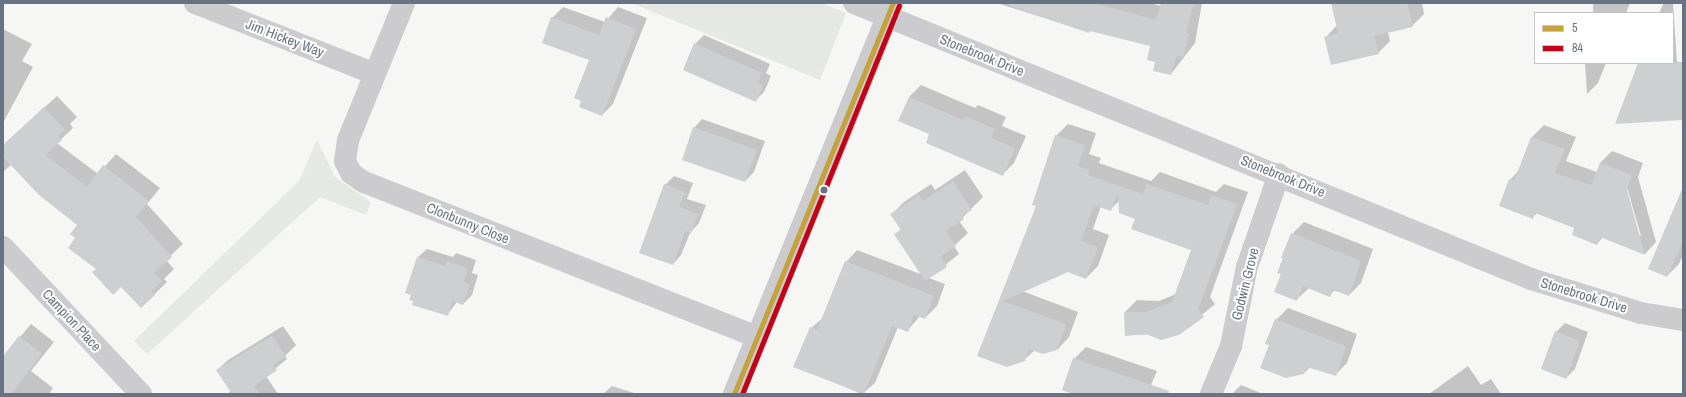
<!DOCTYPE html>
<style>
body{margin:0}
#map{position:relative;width:1686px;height:397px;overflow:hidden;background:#f6f6f5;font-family:"Archivo Narrow",sans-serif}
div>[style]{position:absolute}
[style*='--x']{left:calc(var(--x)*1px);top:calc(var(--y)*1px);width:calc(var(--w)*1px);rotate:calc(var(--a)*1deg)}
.green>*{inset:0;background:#e5e8e3}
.shadow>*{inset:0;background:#0003}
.building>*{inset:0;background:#cecfd0}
.minor>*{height:22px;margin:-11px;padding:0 11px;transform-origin:11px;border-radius:11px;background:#ccccce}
.tertiary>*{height:22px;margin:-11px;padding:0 11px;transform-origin:11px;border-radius:11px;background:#ccccce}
.bus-1>*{height:5px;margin:-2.5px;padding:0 2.5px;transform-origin:2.5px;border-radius:2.5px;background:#c2a33d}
.bus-2>*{height:5px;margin:-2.5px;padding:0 2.5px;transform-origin:2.5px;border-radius:2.5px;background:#c40019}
.dots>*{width:11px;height:11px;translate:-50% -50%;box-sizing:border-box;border:2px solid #fff;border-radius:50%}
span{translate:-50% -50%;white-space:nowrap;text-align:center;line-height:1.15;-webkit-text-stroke:4px #fff;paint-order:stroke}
.street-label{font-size:14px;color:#677483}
.frame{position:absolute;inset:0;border:4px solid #677483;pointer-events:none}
.legend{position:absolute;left:1534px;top:12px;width:140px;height:52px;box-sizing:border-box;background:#fff;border:1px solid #c2c7cd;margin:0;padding:5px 7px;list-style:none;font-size:12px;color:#677483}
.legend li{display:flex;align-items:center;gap:8px;height:20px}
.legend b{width:20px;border:1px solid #c2c7cd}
</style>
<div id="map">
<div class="green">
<div style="clip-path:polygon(631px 3px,821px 3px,846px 13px,820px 80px)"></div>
<div style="clip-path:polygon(317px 140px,335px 177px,371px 202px,366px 215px,320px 197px,147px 354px,134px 341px,299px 181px)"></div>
</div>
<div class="shadow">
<div style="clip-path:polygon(997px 3px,1150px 3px,1161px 6px,1162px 3px,1202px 3px,1195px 43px,1171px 74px,1156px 61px,1152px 46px,1091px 30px,1088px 32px)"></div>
<div style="clip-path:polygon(1332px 3px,1422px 3px,1424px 14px,1412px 26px,1388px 32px,1390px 41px,1378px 53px,1326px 37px,1337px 25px)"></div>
<div style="clip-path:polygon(1593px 3px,1630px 3px,1626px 13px,1593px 13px)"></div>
<div style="clip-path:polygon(1664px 3px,1673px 3px,1677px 62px,1683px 62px,1683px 119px,1639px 63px,1673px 63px,1673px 13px,1659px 13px)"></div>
<div style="clip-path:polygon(563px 7px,605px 22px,618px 7px,647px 18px,613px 104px,602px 115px,590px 60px,552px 18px)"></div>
<div style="clip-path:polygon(3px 29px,32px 44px,22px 61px,33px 67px,3px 123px)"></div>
<div style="clip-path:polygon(704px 35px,770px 64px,766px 73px,771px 76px,764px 92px,755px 101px,695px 44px)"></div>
<div style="clip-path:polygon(1585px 63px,1606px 63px,1598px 83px,1587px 94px)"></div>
<div style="clip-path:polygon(921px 85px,975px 108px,978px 105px,1006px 117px,1002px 126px,1026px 136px,1014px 163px,1002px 175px,931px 134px,909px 97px)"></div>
<div style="clip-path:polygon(57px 96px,77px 117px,70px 124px,73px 128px,57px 143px,98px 174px,116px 154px,160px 188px,147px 204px,183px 244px,166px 260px,174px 269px,164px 279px,167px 282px,141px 307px,121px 286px,97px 269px,77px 238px,79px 225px,12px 164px,3px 172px,3px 145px)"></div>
<div style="clip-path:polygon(702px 119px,765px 141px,754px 172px,745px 181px,694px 128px)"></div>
<div style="clip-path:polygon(1068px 124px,1096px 133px,1089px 154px,1101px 158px,1099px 163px,1151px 181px,1160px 172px,1216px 192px,1224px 184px,1248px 192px,1210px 297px,1215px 304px,1179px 334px,1126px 335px,1125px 312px,1137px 300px,1159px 301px,1176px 294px,1192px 249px,1136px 218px,1119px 201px,1111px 209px,1101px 206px,1093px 229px,1109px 235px,1098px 266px,1086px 278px,1068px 271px,1022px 291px,1078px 312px,1069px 337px,1057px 350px,1035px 350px,1024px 360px,978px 355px,1038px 205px,1056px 136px)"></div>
<div style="clip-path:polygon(evenodd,1544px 125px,1576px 137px,1566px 161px,1597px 172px,1600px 163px,1612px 151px,1643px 163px,1638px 177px,1656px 242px,1645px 254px,1603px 237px,1597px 244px,1576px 227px,1537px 213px,1533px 217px,1510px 180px,1519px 170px,1532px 137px,1544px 125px,1626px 184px,1641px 236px,1639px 236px,1624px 185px,1626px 184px)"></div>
<div style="clip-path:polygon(965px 170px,983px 197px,959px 221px,968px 233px,954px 246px,959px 254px,929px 278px,945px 284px,937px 306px,925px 318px,920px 316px,907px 331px,898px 327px,875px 383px,862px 394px,795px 366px,811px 328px,824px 317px,846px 262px,857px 250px,923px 275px,896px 235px,901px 229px,892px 214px,904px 202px,931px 184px,935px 190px)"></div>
<div style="clip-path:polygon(674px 176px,693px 183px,687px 199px,706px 205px,699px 223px,690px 233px,681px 255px,673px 264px,665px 185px)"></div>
<div style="clip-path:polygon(1683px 190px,1683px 255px,1679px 264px,1667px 276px)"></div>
<div style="clip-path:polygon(1304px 222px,1373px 249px,1361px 283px,1349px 295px,1335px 290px,1329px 296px,1309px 288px,1296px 300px,1282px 274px,1292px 234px)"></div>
<div style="clip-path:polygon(427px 249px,453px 257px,456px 253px,476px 260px,472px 273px,478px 275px,472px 295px,463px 304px,457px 302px,447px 315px,418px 257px)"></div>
<div style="clip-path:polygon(1288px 308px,1357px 334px,1347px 363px,1335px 375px,1310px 367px,1304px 373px,1270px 345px,1276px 320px)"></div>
<div style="clip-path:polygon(1565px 323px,1588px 332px,1575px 369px,1566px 378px,1556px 332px)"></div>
<div style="clip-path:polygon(31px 324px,54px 342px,31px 371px,53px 388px,49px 394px,3px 394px,3px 357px)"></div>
<div style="clip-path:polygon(283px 326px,296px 345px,285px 356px,287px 359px,266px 376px,278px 394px,228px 394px,231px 390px,217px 370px,228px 360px)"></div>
<div style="clip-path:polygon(1086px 347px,1157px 371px,1147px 394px,1076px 394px,1074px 359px)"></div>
<div style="clip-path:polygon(1468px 366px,1481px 385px,1491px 379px,1501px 394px,1429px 394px)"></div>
<div style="clip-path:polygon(1241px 385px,1263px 394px,1232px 394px)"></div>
<div style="clip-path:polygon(612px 386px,637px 394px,603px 394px)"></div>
</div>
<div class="building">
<div style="clip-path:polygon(1010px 3px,1094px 3px,1156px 20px,1161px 3px,1194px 3px,1186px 33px,1189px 34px,1183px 57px,1177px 55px,1171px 75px,1153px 71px,1155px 62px,1147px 60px,1150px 46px,1090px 31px,1089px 33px,1010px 6px)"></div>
<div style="clip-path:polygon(1331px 3px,1407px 3px,1413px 27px,1374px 36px,1379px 54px,1331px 65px,1324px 37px,1338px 33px)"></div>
<div style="clip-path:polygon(551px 17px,599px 35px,606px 17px,636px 29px,602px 116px,579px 107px,581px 101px,574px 98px,589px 60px,542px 43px)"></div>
<div style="clip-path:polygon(694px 43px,762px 73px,758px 82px,763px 85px,756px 102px,683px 70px)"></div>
<div style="clip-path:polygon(1638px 63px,1683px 63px,1683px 120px,1615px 124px)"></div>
<div style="clip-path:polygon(909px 97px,963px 120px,965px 116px,995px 129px,991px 138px,1015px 148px,1003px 176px,926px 143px,929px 134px,898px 121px)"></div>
<div style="clip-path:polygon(44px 107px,65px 130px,58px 137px,62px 140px,45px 155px,87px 187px,103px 165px,149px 201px,136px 217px,172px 257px,154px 273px,162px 281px,152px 291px,155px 295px,141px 308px,121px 287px,113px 295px,92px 272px,96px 269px,68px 248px,75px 238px,70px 234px,77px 225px,39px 195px,3px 157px,3px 145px)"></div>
<div style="clip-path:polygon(693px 127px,757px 150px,745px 182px,682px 160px)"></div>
<div style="clip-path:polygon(1055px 135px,1085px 145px,1078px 166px,1089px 170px,1088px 175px,1143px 194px,1147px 184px,1208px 205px,1211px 195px,1237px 204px,1198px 310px,1204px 317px,1179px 335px,1161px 340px,1146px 334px,1125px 336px,1124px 312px,1146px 312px,1172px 302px,1191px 250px,1131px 229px,1135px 219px,1119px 213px,1118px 193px,1111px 211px,1094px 205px,1081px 241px,1098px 247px,1086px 279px,1068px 272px,1003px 301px,1066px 324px,1057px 350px,1043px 354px,1029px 349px,1025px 361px,1007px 367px,977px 356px,1036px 206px,1032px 205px)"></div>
<div style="clip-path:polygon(1531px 137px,1565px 149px,1555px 173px,1591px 185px,1600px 163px,1632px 175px,1627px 190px,1645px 255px,1600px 237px,1597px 245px,1572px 235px,1574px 228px,1535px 213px,1533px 219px,1499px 206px,1509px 179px,1514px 181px)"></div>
<div style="clip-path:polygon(953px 181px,972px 210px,962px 216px,964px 219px,946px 231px,956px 246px,941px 256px,947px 267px,925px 281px,894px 234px,901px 230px,890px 214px,919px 195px,923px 201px)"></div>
<div style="clip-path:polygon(664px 184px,685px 192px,679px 207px,698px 214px,691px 233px,685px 231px,673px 265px,639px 253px)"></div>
<div style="clip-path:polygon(1683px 187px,1683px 241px,1667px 277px,1648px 269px)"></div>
<div style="clip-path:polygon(1291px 233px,1361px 261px,1349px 296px,1333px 290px,1330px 297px,1303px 286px,1297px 301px,1274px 292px,1281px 274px,1277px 273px,1283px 258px,1281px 258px)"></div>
<div style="clip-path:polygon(417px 257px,445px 266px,447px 261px,468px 268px,464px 282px,470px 284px,463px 305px,452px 301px,448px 316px,412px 305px,413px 301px,409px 300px,411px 295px,405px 293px)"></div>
<div style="clip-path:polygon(845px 261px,934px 296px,925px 319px,914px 315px,908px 332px,892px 326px,864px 394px,793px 367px,810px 327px,817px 330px)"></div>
<div style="clip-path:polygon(1275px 319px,1346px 346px,1336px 376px,1307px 367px,1304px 374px,1286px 378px,1260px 368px,1269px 345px,1265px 344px)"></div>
<div style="clip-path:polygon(1555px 331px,1580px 341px,1566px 379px,1541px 369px)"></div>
<div style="clip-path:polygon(19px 336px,42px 354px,11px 394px,3px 394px,3px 356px)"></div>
<div style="clip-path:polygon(272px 336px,286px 356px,273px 365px,277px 370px,254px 386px,260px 394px,232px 394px,216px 370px)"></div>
<div style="clip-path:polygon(1073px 358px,1169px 391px,1168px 394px,1073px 394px,1062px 390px)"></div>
</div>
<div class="minor">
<div style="--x:195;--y:3;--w:193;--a:21.5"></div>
<div style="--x:404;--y:3;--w:148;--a:112.2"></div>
<div style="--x:348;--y:140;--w:21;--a:98"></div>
<div style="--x:345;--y:161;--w:13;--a:63"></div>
<div style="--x:351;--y:173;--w:16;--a:35"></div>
<div style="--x:364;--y:182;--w:422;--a:21.5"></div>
<div style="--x:854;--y:3;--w:731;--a:22.18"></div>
<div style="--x:1531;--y:279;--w:115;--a:17.2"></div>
<div style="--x:1641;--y:313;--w:43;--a:9.5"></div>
<div style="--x:3;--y:247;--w:202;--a:46.8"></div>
<div style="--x:1211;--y:394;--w:52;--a:-67.4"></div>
<div style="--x:1231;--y:346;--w:81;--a:-78.6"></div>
<div style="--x:1247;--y:267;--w:98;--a:-71"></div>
</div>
<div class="tertiary">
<div style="--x:734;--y:394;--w:422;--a:-67.9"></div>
</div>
<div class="bus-1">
<div style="--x:734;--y:394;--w:422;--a:-67.9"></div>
</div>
<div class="bus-2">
<div style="--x:742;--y:394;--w:419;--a:-68"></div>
</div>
<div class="dots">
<div style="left:824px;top:190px;background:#677483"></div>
</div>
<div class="street-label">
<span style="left:285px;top:38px;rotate:21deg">Jim Hickey Way</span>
<span style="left:982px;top:55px;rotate:22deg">Stonebrook Drive</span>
<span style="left:1283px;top:176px;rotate:22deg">Stonebrook Drive</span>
<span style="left:468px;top:223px;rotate:22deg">Clonbunny Close</span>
<span style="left:1245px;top:284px;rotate:-76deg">Godwin Grove</span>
<span style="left:1584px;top:295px;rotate:17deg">Stonebrook Drive</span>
<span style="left:72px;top:320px;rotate:47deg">Campion Place</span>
</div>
<div class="frame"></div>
<ul class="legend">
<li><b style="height:5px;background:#c2a33d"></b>5</li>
<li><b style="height:5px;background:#c40019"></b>84</li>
</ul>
</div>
